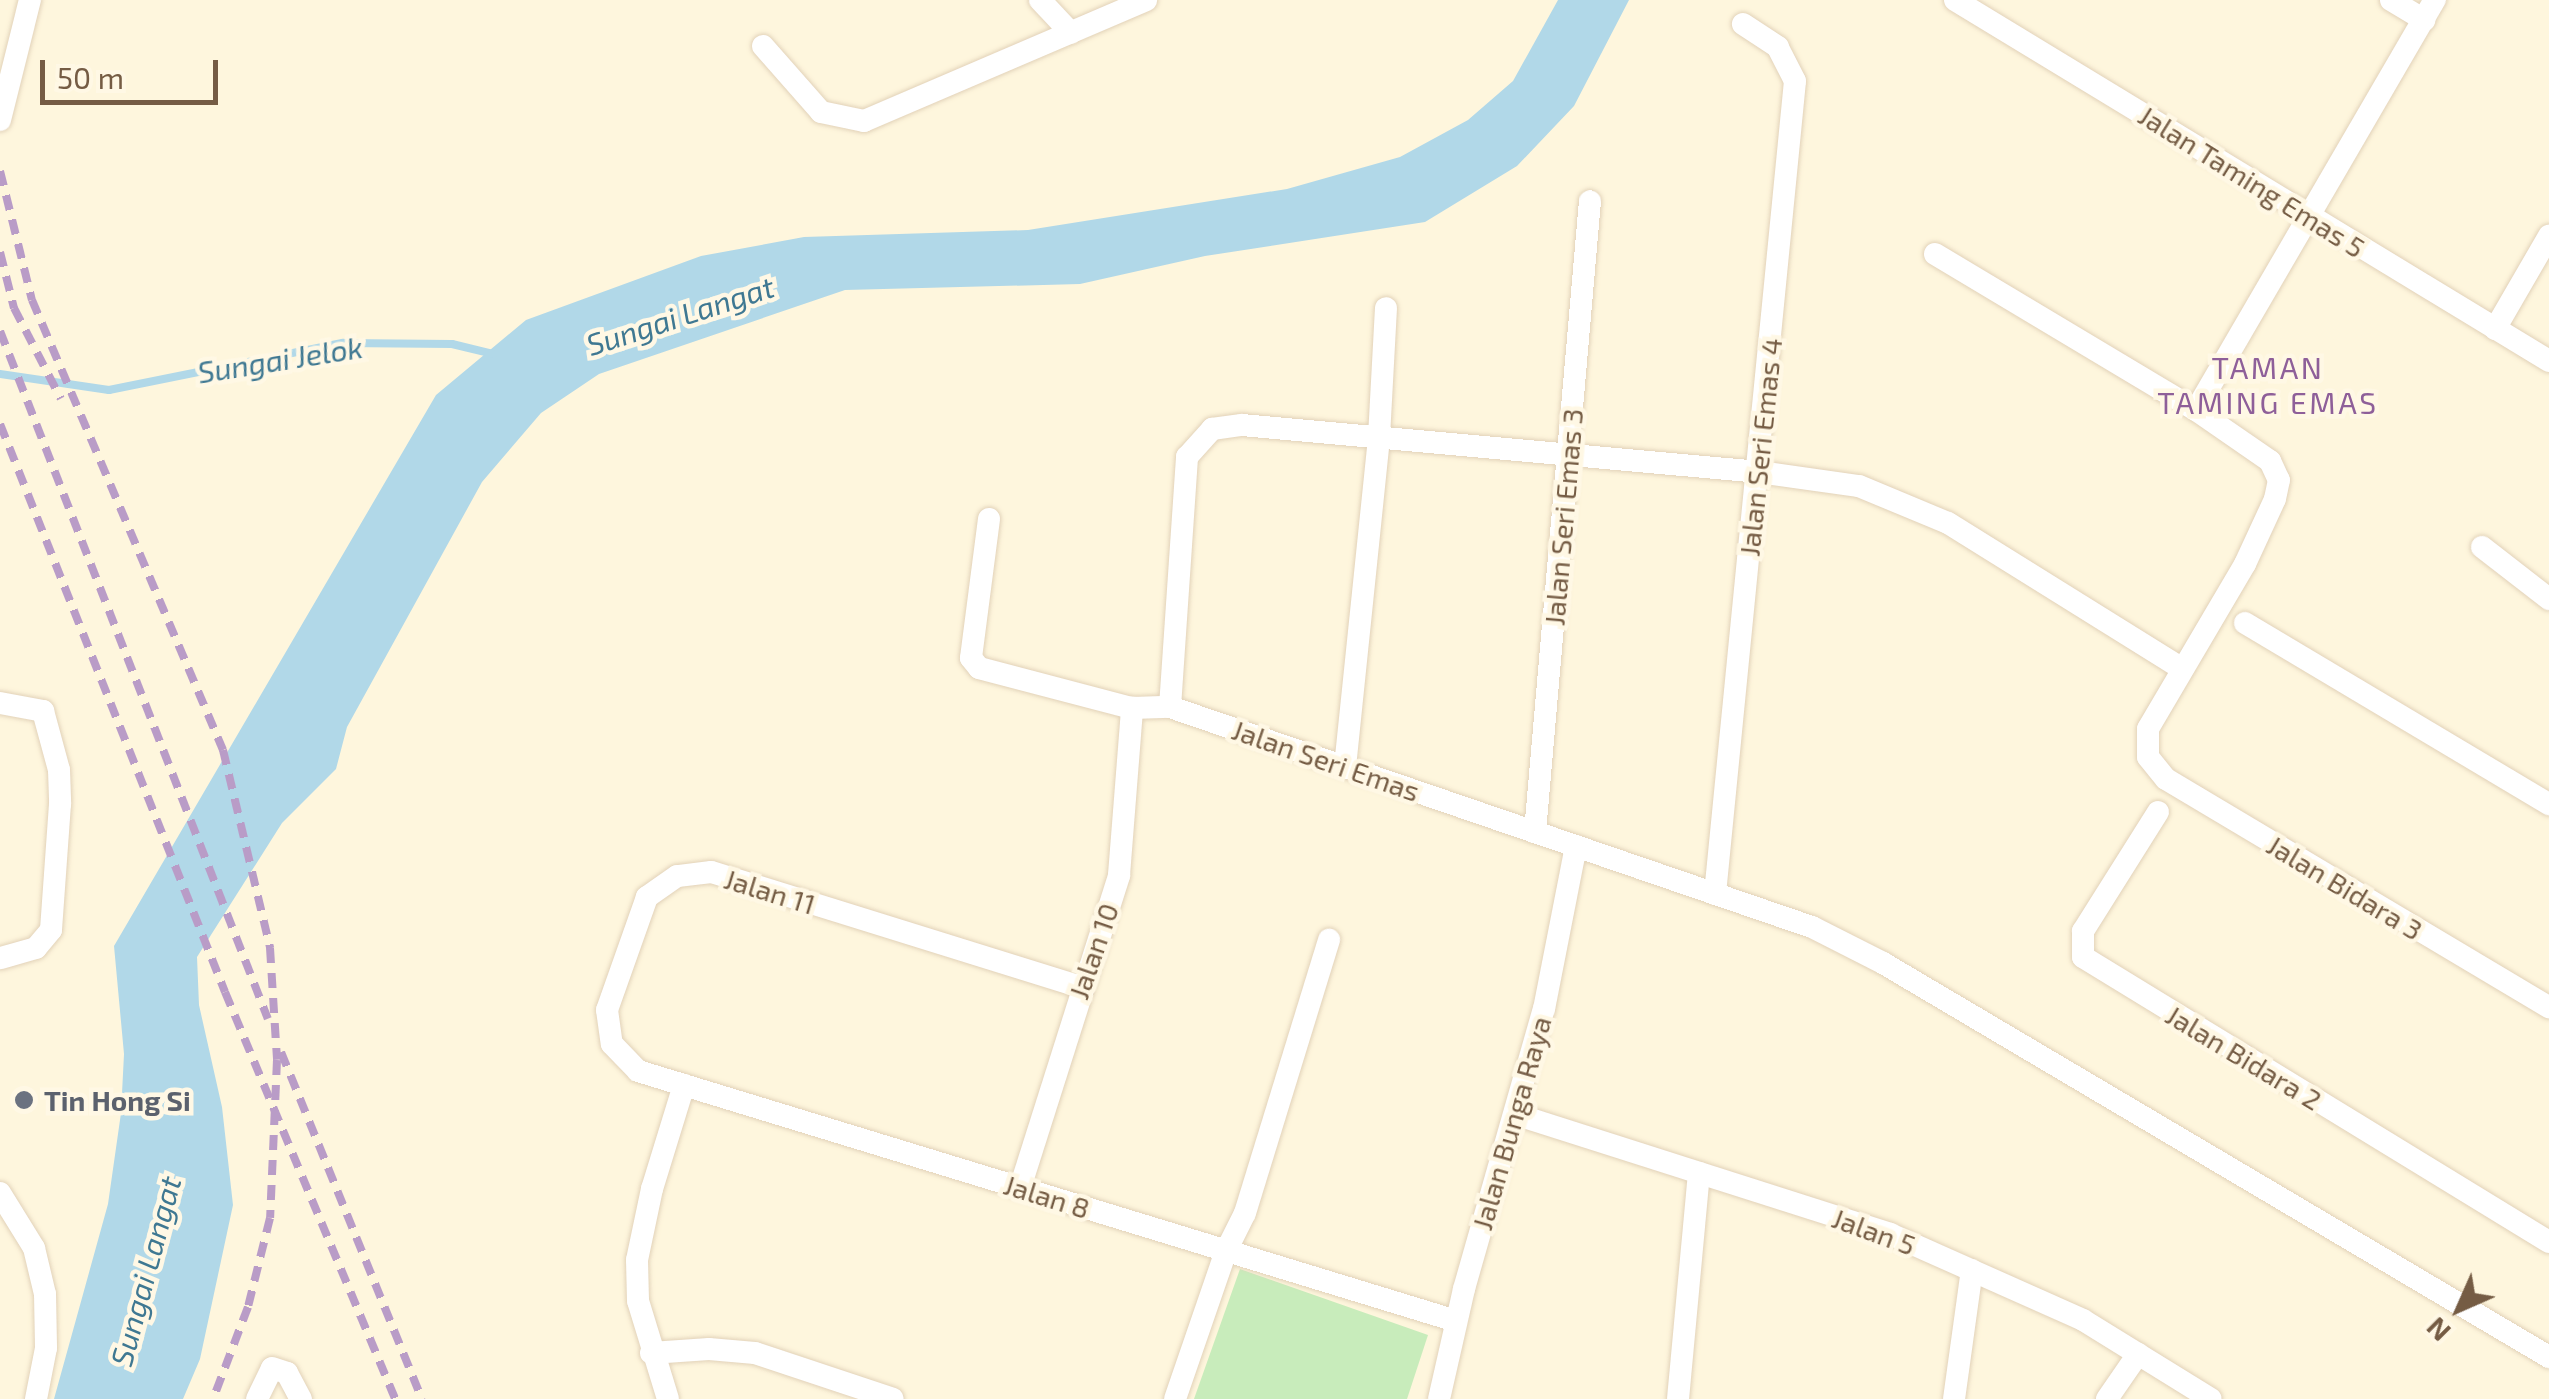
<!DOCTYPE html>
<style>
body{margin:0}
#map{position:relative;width:2549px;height:1399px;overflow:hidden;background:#fef6dd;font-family:"Exo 2",sans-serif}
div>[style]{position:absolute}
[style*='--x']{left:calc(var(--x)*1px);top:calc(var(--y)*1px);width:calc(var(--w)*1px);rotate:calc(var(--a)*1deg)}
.green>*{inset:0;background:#c8ecbb}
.water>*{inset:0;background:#b1d8e8}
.stream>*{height:8px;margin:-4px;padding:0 4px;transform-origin:4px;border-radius:4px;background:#b1d8e8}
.roads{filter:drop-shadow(0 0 2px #e2d2b9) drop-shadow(0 0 2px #e2d2b9)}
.street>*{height:22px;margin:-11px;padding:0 11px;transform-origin:11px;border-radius:11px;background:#fff}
.rail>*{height:8px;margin-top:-4px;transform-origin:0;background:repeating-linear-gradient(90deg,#b99cc7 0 15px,transparent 0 25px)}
.dots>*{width:28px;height:28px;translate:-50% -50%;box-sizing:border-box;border:5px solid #fff8e5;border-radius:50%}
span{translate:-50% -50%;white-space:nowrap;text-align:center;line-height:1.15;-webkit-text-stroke:9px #fff8e5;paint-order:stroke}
.street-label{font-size:28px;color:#755c44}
.worship-label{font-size:28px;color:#5b616d;font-weight:700}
.left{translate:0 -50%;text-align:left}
.water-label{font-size:30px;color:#3f7892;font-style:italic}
.neighbourhood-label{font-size:30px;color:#8e5f99;letter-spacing:2.5px}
.north{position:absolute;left:2409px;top:1259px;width:100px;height:100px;-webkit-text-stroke:8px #fff8e5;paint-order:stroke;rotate:225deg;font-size:28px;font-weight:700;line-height:40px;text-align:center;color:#755c44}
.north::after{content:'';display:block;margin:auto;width:35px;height:45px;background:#755c44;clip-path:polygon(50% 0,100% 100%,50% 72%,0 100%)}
.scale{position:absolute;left:40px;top:60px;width:178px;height:45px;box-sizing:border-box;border:5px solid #755c44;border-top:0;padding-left:12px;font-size:30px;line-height:35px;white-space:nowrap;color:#755c44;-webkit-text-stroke:8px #fff8e5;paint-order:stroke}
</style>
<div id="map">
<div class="green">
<div style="clip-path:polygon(1240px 1269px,1428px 1335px,1407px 1399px,1194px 1399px)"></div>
</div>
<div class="water">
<div style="clip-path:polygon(1558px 0,1629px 0,1574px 106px,1517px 166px,1425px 222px,1205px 256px,1080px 284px,845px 290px,599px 374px,541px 413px,482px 482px,347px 727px,336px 769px,282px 823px,197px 957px,199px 1005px,222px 1107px,233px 1205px,200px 1359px,183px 1399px,54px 1399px,108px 1204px,121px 1113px,124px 1054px,114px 946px,436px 395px,526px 320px,701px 256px,804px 237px,1028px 230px,1287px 189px,1400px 157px,1468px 120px,1513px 81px)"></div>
</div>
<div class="stream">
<div style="--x:0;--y:374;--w:110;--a:8.4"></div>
<div style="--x:109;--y:390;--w:239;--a:-11.4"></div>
<div style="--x:343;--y:343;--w:109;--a:0.5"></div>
<div style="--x:452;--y:344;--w:42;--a:13.7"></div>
</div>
<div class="roads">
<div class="street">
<div style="--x:1040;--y:0;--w:45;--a:46.8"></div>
<div style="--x:1955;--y:0;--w:695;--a:31.29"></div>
<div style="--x:2391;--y:0;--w:39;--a:31"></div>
<div style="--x:763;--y:46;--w:88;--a:48.7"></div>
<div style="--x:821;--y:112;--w:44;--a:11.8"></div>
<div style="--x:864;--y:121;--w:307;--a:-23.2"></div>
<div style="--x:0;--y:120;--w:124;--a:-76"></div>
<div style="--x:1935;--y:254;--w:304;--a:30.9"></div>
<div style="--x:2196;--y:410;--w:90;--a:34.6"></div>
<div style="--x:2270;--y:461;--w:21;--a:65"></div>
<div style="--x:2279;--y:480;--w:19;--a:102"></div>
<div style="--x:2275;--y:499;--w:72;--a:114.8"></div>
<div style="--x:2245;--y:564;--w:191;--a:120.5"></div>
<div style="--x:2148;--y:729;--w:28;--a:90"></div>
<div style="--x:2148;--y:757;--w:28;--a:51"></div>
<div style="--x:2166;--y:779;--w:446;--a:30.8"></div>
<div style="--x:2495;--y:329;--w:108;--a:-59.9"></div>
<div style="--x:2196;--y:410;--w:475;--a:-59.8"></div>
<div style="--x:989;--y:519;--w:140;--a:97.4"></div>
<div style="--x:971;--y:658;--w:13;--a:51"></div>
<div style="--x:979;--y:668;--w:158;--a:14.7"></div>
<div style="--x:1132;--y:708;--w:38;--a:-2"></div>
<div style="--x:1170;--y:707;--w:679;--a:18.92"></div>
<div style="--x:1812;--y:927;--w:80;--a:26.9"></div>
<div style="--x:1883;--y:963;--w:774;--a:30.61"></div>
<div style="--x:2482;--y:547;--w:85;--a:37.8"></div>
<div style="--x:2245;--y:623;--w:354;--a:30.8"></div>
<div style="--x:0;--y:703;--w:44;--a:10.5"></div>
<div style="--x:43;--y:711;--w:61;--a:74.8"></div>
<div style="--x:59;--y:770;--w:34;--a:88"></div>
<div style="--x:60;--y:804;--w:126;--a:94.1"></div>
<div style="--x:51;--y:930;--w:23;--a:130"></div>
<div style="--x:36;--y:948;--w:37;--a:164"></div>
<div style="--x:1170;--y:707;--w:251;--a:-86.1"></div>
<div style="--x:1187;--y:457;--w:38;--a:-48"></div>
<div style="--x:1212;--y:429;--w:30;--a:-8"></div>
<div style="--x:1242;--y:425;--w:519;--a:5.19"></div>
<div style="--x:1759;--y:472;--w:101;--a:8"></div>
<div style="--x:1859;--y:486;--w:96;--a:22.6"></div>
<div style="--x:1948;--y:523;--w:274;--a:31.9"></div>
<div style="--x:1345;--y:767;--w:332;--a:-84.1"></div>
<div style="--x:1379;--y:437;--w:129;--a:-86.9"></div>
<div style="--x:2158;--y:812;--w:141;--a:122.2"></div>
<div style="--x:2083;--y:931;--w:26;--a:90"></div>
<div style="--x:2083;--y:957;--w:546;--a:31.45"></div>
<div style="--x:1535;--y:832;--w:633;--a:-85.02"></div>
<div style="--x:1715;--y:894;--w:817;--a:-84.38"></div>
<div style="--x:1795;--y:81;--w:38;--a:-117"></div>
<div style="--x:1778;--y:47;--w:42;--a:-146.7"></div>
<div style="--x:1081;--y:987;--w:387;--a:-162.7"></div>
<div style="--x:711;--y:872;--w:34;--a:173"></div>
<div style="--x:677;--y:876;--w:37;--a:145"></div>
<div style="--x:647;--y:897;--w:120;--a:109.5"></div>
<div style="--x:607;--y:1010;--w:34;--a:82"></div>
<div style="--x:612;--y:1044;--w:37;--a:46"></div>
<div style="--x:638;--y:1071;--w:855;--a:16.99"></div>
<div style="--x:1515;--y:1114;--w:394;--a:17.7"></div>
<div style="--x:1890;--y:1234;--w:211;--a:24"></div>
<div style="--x:2083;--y:1320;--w:150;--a:31.7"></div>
<div style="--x:1020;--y:1188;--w:328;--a:-72.4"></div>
<div style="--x:1119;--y:875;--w:168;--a:-85.5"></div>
<div style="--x:0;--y:1193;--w:65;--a:58.3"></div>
<div style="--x:34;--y:1248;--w:47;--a:76.6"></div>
<div style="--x:45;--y:1294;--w:54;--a:88.9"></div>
<div style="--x:46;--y:1348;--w:52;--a:101.1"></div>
<div style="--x:651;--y:1353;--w:58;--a:-3.9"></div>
<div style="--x:709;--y:1349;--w:46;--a:5"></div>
<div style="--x:755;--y:1353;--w:145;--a:18.4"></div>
<div style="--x:257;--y:1399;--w:34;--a:-64"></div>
<div style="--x:272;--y:1368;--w:16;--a:18"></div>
<div style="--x:287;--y:1373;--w:30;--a:62"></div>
<div style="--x:668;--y:1399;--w:102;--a:-107"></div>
<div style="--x:638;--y:1301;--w:41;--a:-91.4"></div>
<div style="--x:637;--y:1260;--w:73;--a:-78.1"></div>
<div style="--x:652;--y:1189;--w:109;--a:-72.9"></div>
<div style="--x:1175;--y:1399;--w:157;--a:-71"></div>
<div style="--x:1226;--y:1251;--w:42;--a:-63.4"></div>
<div style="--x:1245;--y:1213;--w:286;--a:-72.9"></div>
<div style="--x:1439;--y:1399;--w:113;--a:-77.2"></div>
<div style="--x:1464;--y:1289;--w:291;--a:-74.1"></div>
<div style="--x:1544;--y:1009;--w:166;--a:-78.9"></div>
<div style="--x:1678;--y:1399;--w:227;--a:-84.7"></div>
<div style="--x:1954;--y:1399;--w:130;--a:-82.1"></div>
<div style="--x:2107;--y:1399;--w:55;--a:-55.4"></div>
</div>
</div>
<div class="rail">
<div style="--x:0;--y:171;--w:133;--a:76.1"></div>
<div style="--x:32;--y:300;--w:489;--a:67"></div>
<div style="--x:223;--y:750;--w:204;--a:76.6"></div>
<div style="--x:270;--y:948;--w:112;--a:86.4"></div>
<div style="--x:277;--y:1060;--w:158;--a:92.5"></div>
<div style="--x:270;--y:1218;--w:92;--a:103.9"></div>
<div style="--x:248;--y:1307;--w:98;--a:110.8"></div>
<div style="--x:0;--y:252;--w:58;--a:76"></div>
<div style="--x:14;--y:308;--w:102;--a:62.7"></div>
<div style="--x:0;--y:331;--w:738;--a:68.72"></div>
<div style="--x:0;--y:424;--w:611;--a:68.39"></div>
<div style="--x:225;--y:992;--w:441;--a:67.3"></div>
<div style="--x:281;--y:1052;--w:375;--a:67.9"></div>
</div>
<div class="dots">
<div style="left:24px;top:1100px;background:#6b7280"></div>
</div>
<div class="street-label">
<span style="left:2252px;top:181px;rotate:32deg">Jalan Taming Emas 5</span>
<span style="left:1760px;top:447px;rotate:-84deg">Jalan Seri Emas 4</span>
<span style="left:1563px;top:517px;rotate:-85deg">Jalan Seri Emas 3</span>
<span style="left:1326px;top:760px;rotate:19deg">Jalan Seri Emas</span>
<span style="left:2345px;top:887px;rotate:31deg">Jalan Bidara 3</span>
<span style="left:770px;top:891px;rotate:17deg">Jalan 11</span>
<span style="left:1093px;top:951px;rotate:-71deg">Jalan 10</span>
<span style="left:2244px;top:1057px;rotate:31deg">Jalan Bidara 2</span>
<span style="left:1511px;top:1123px;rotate:-74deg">Jalan Bunga Raya</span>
<span style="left:1047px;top:1196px;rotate:17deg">Jalan 8</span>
<span style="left:1874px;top:1231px;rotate:20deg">Jalan 5</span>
</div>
<div class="worship-label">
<span class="left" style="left:44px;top:1100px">Tin Hong Si</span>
</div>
<div class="water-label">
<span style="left:680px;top:315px;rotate:-18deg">Sungai Langat</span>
<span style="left:280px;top:359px;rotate:-9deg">Sungai Jelok</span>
<span style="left:145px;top:1271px;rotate:-75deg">Sungai Langat</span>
</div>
<div class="neighbourhood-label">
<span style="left:2268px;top:384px">TAMAN<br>TAMING EMAS</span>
</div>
<div class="north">N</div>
<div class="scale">50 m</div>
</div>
